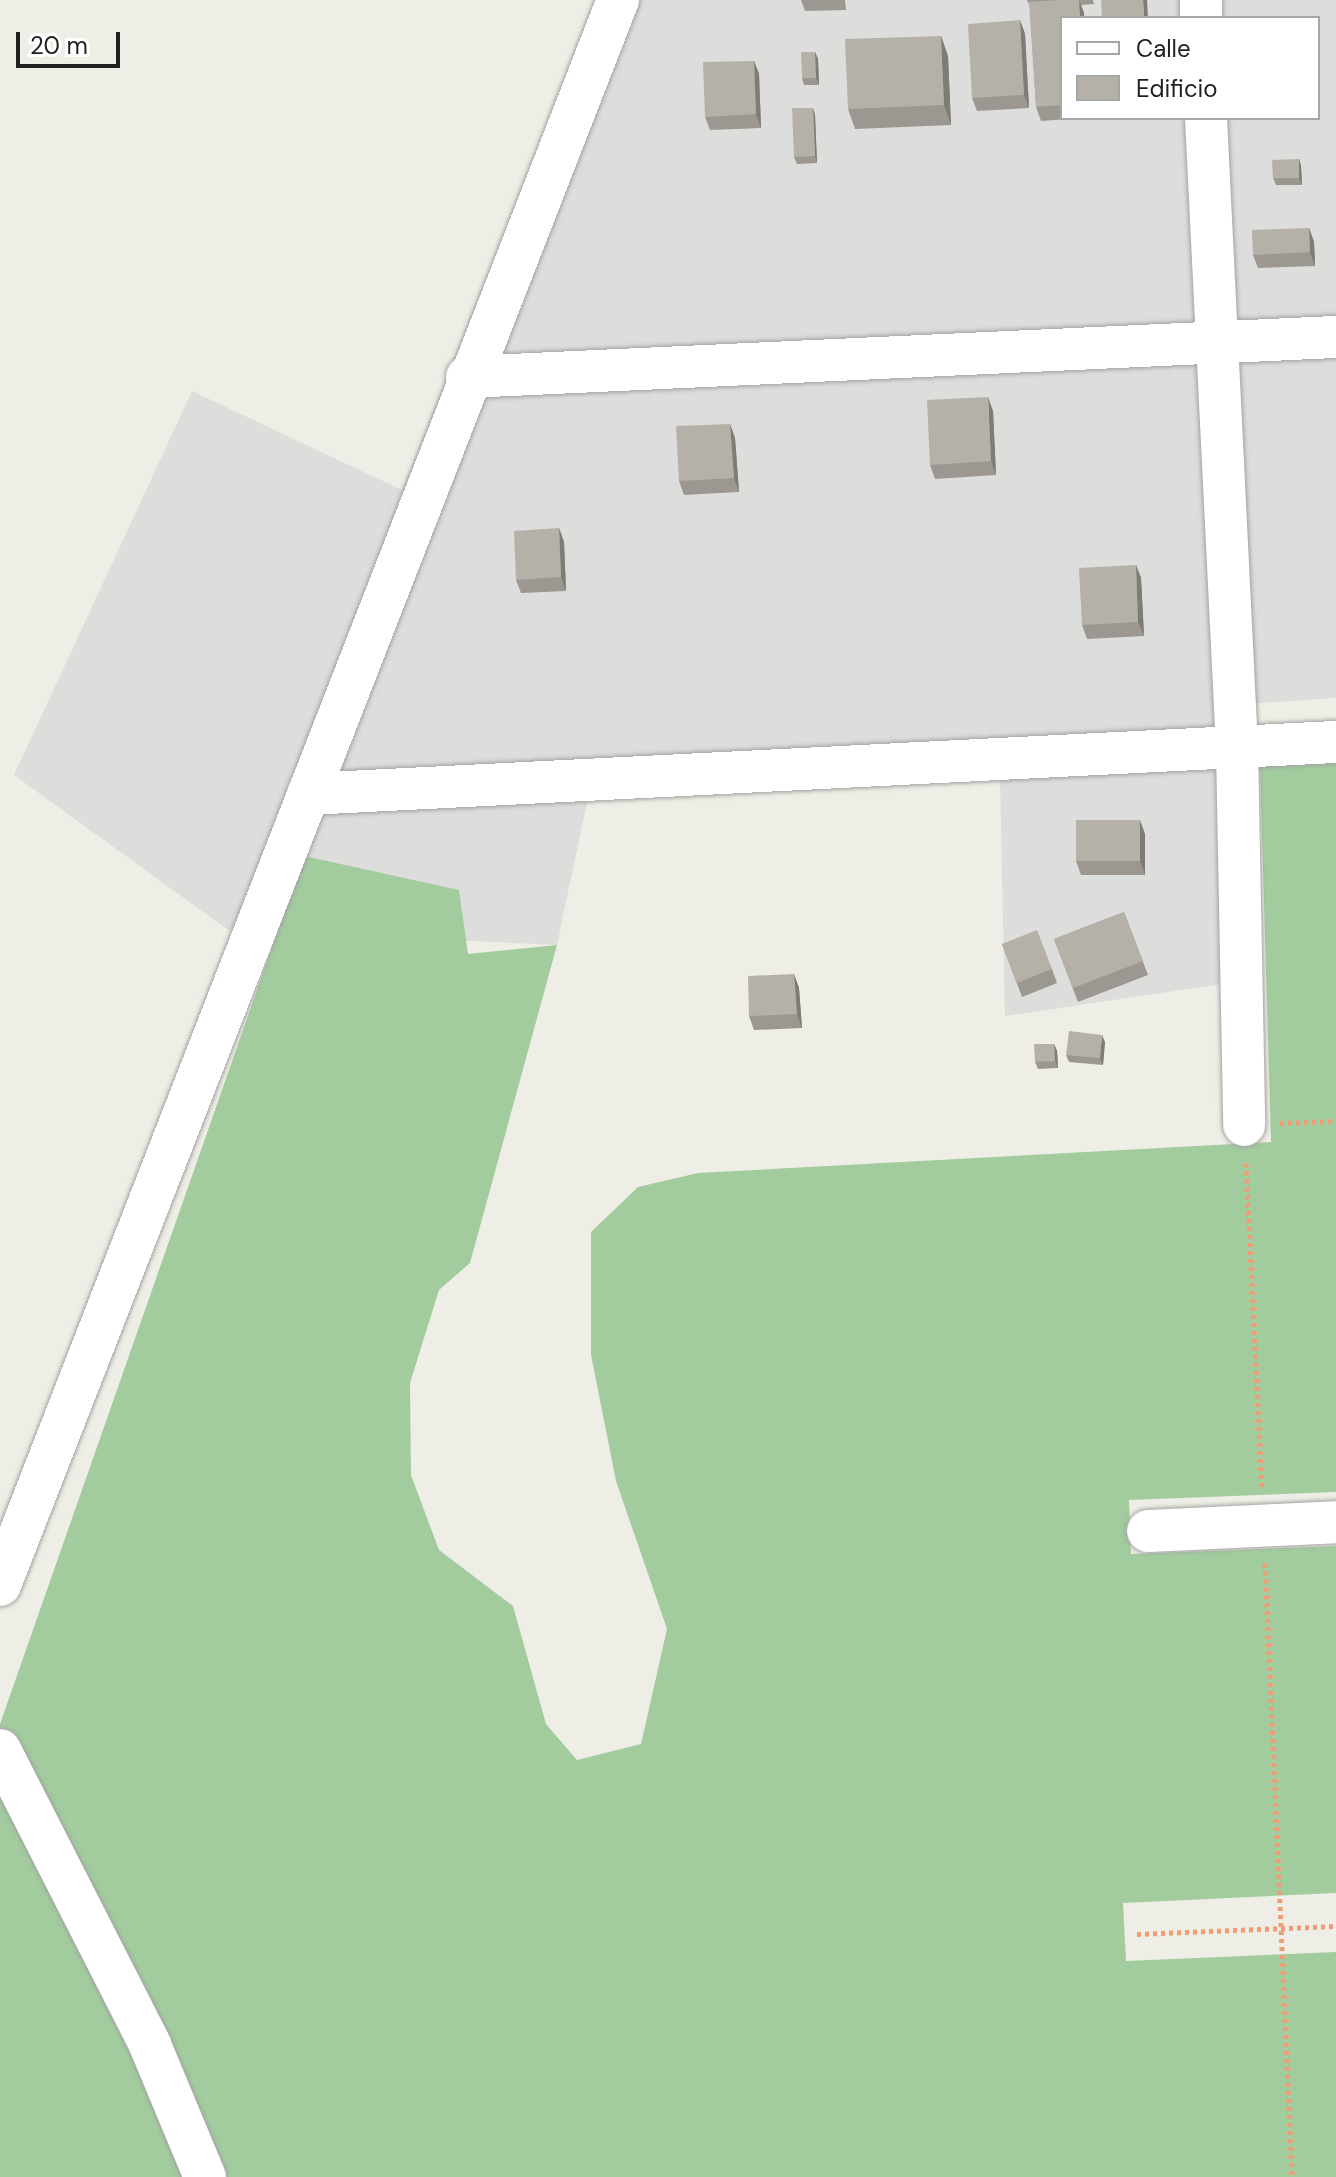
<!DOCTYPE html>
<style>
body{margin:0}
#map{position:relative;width:1336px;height:2177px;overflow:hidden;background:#efeee6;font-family:"DM Sans",sans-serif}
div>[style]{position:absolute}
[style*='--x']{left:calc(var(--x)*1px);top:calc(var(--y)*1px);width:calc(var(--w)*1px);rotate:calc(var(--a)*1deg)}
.residential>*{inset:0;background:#dddddc}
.forest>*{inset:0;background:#a2cc9e}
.path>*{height:5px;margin-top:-2.5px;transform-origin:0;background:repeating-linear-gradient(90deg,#f09d77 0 4px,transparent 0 8px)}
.roads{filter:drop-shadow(0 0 2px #a3a3a3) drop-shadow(0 0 2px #a3a3a3)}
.minor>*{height:42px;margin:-21px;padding:0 21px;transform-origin:21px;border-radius:21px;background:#fff}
.wall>*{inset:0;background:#9c9891}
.shaded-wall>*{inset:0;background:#7f7c76}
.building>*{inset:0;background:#b5b1a9}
span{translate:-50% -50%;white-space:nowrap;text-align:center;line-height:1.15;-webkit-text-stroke:7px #fff;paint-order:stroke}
.legend{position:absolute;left:1060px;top:16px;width:260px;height:104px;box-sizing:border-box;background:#fff;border:2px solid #a5a5a5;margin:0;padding:10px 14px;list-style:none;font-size:24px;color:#1f1f1f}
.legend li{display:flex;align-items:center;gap:16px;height:40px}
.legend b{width:40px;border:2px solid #a5a5a5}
.scale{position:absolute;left:16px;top:32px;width:104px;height:36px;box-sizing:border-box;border:4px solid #1f1f1f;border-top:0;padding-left:10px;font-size:24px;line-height:28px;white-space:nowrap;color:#1f1f1f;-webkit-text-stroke:6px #fff;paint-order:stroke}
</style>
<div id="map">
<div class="residential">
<div style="clip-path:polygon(evenodd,596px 0,1336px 0,1336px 698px,1233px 705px,1236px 982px,1005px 1016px,1000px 779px,591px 783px,557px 945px,228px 930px,14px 775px,192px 391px,402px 490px,596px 0,1062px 18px,1318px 18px,1318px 118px,1062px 118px,1062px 18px)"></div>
</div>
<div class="forest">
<div style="clip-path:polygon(1336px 760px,1336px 1492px,1129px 1500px,1131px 1554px,1336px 1546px,1336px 1893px,1123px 1903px,1126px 1961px,1336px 1952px,1336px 2177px,0 2177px,0 1724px,304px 856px,459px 890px,468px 954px,557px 945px,470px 1263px,439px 1290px,410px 1383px,411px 1475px,439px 1550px,513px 1606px,546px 1724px,577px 1760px,641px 1744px,667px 1629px,616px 1481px,591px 1355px,591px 1232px,638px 1187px,698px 1173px,1271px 1142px,1260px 767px)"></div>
</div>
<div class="path">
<div style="--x:1280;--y:1123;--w:56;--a:-2"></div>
<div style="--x:1246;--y:1163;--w:326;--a:87.2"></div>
<div style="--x:1265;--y:1563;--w:615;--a:87.48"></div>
<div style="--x:1137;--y:1934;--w:199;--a:-2.3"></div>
</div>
<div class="roads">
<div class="minor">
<div style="--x:1201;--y:0;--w:18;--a:90"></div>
<div style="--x:1206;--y:118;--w:631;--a:87.18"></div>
<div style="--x:1237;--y:748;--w:377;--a:88.9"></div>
<div style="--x:467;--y:377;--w:870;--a:-2.64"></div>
<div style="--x:308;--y:794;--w:1029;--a:-2.9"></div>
<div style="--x:1148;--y:1531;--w:188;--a:-2.7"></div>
<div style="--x:0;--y:1585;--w:1701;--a:-68.7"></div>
<div style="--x:0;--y:1750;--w:331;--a:63"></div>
<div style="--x:150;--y:2045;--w:143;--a:67.4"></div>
</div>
</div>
<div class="wall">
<div style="clip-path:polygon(801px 0,845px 0,846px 10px,805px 11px)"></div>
<div style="clip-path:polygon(1027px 0,1093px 0,1094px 4px,1081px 5px,1084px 13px,1062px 18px,1062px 118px,1083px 118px,1041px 121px,1036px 107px,1030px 7px)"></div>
<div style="clip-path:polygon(1020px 20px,1025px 34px,1029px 108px,977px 111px,972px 98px)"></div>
<div style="clip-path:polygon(941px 36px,948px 56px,951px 125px,855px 129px,848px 109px)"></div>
<div style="clip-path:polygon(815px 52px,818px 59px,819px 85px,804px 85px,802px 78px)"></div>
<div style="clip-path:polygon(754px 61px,759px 74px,761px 128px,710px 130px,705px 117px)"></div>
<div style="clip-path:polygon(813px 108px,815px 115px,817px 163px,797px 164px,794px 157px)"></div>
<div style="clip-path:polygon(1299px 159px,1301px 166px,1302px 185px,1276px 185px,1273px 178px)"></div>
<div style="clip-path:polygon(1309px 228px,1314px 242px,1315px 266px,1258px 268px,1253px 255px)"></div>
<div style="clip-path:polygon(993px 411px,996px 475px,935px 479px,930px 465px)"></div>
<div style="clip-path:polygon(730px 424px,735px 438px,739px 492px,684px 495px,679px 481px)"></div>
<div style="clip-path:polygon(559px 528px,564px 542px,566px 591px,521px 593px,516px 580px)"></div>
<div style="clip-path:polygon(1136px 565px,1141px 578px,1144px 636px,1087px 639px,1082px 625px)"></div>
<div style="clip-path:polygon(1145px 834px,1145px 875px,1081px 875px,1076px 861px)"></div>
<div style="clip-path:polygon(1124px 912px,1148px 975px,1078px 1002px,1054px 939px)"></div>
<div style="clip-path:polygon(1002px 944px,1052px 969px,1057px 983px,1022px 997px)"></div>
<div style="clip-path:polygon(794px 974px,799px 988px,802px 1028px,754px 1030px,749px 1016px)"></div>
<div style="clip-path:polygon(1105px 1042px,1103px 1065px,1069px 1062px,1066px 1055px)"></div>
<div style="clip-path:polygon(1054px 1044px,1057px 1051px,1058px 1068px,1038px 1069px,1035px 1062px)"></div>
</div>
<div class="shaded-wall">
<div style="clip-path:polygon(1079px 0,1084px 13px,1084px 18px,1080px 18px)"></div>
<div style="clip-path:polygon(1143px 0,1147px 0,1148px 18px,1144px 18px)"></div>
<div style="clip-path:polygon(1020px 20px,1025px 34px,1029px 108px,1024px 95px)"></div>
<div style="clip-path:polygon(941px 36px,948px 56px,951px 125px,944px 105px)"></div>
<div style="clip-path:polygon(815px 52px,818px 59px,819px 85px,816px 78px)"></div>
<div style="clip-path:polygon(754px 61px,759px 74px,761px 128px,756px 114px)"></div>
<div style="clip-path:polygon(813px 108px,815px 115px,817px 163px,815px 156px)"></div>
<div style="clip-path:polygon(1299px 159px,1301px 166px,1302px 185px,1299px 178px)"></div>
<div style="clip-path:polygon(1309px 228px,1314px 242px,1315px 266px,1310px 252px)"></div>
<div style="clip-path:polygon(988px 397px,993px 411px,996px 475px,991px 461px)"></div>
<div style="clip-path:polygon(730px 424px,735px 438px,739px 492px,734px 478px)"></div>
<div style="clip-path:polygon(559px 528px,564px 542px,566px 591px,561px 577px)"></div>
<div style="clip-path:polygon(1136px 565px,1141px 578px,1144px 636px,1138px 622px)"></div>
<div style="clip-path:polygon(1140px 820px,1145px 834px,1145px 875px,1140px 861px)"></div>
<div style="clip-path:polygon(794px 974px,799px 988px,802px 1028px,797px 1014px)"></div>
<div style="clip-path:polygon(1102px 1035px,1105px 1042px,1103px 1065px,1100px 1058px)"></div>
<div style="clip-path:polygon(1054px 1044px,1057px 1051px,1058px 1068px,1055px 1061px)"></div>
</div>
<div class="building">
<div style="clip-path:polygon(1058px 0,1079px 0,1080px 18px,1062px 18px,1062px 105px,1036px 107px,1029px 2px)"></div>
<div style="clip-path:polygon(1101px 0,1143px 0,1144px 18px,1102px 18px)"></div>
<div style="clip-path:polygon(1020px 20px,1024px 95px,972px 98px,968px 24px)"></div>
<div style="clip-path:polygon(941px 36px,944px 105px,848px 109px,845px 39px)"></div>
<div style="clip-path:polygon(801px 52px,815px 52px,816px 78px,802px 78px)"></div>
<div style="clip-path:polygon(754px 61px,756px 114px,705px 117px,703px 62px)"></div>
<div style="clip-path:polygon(792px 108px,813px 108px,815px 156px,794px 157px)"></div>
<div style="clip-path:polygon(1299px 159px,1299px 178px,1273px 178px,1272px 160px)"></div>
<div style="clip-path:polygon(1309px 228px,1310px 252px,1253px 255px,1252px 230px)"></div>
<div style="clip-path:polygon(988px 397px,991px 461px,930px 465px,927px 400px)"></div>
<div style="clip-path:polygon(730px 424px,734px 478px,679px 481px,676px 426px)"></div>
<div style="clip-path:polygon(559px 528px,561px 577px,516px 580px,514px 531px)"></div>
<div style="clip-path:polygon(1136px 565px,1138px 622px,1082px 625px,1079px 568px)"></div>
<div style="clip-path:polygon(1076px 820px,1140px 820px,1140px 861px,1076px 861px)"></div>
<div style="clip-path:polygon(1124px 912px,1143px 961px,1073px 988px,1054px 939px)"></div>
<div style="clip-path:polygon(1037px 930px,1052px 969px,1017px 983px,1002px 944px)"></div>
<div style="clip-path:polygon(794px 974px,797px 1014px,749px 1016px,748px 976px)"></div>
<div style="clip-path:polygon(1069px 1031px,1102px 1035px,1100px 1058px,1066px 1055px)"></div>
<div style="clip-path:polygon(1034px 1044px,1054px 1044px,1055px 1061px,1035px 1062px)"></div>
</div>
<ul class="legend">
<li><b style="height:10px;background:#fff"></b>Calle</li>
<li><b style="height:22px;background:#b5b1a9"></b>Edificio</li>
</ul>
<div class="scale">20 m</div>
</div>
